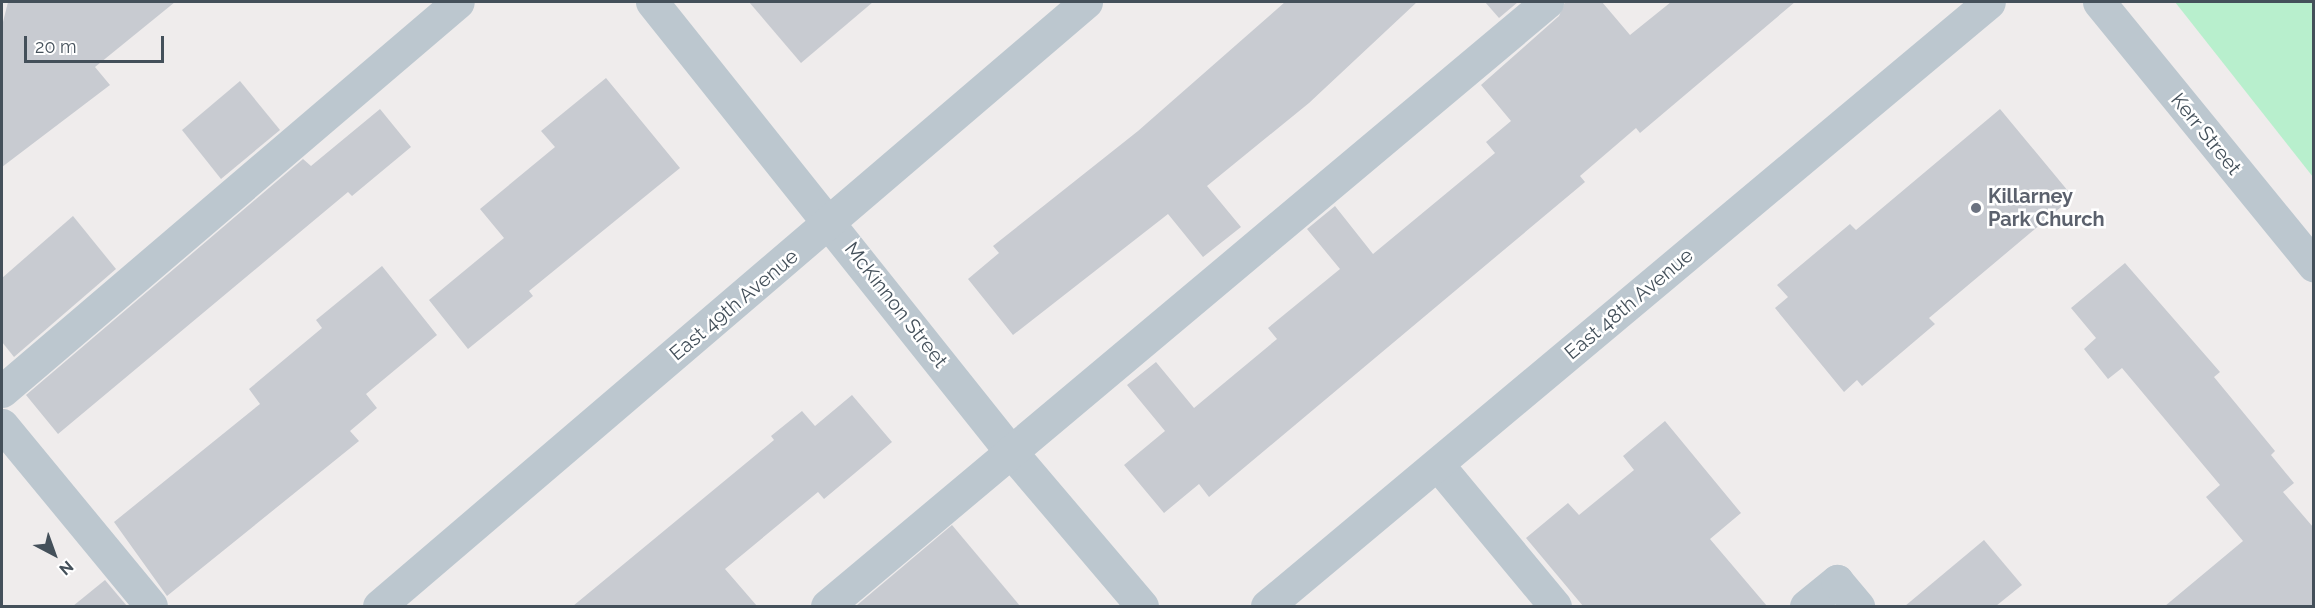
<!DOCTYPE html>
<style>
body{margin:0}
#map{position:relative;width:2315px;height:608px;overflow:hidden;background:#efecec;font-family:Raleway,sans-serif}
div>[style]{position:absolute}
[style*='--x']{left:calc(var(--x)*1px);top:calc(var(--y)*1px);width:calc(var(--w)*1px);rotate:calc(var(--a)*1deg)}
.green>*{inset:0;background:#b8efcd}
.building>*{inset:0;background:#c8cbd1}
.minor>*{height:33px;margin:-16.5px;padding:0 16.5px;transform-origin:16.5px;border-radius:16.5px;background:#bcc7cf}
.dots>*{width:16px;height:16px;translate:-50% -50%;box-sizing:border-box;border:3px solid #fff;border-radius:50%}
span{translate:-50% -50%;white-space:nowrap;text-align:center;line-height:1.15;-webkit-text-stroke:5px #fff;paint-order:stroke}
.street-label{font-size:20px;color:#44505a}
.worship-label{font-size:20px;color:#5b616d;font-weight:700}
.left{translate:0 -50%;text-align:left}
.frame{position:absolute;inset:0;border:3px solid #44505a;pointer-events:none}
.north{position:absolute;left:24px;top:524px;width:60px;height:60px;-webkit-text-stroke:4px #fff;paint-order:stroke;rotate:139deg;font-size:16px;font-weight:700;line-height:24px;text-align:center;color:#44505a}
.north::after{content:'';display:block;margin:auto;width:21px;height:27px;background:#44505a;clip-path:polygon(50% 0,100% 100%,50% 72%,0 100%)}
.scale{position:absolute;left:24px;top:36px;width:140px;height:27px;box-sizing:border-box;border:3px solid #44505a;border-top:0;padding-left:8px;font-size:18px;line-height:21px;white-space:nowrap;color:#44505a;-webkit-text-stroke:4px #fff;paint-order:stroke}
</style>
<div id="map">
<div class="green">
<div style="clip-path:polygon(2175px 2px,2313px 2px,2313px 177px)"></div>
</div>
<div class="building">
<div style="clip-path:polygon(8px 2px,175px 2px,95px 67px,110px 85px,2px 167px,2px 26px)"></div>
<div style="clip-path:polygon(749px 2px,873px 2px,801px 63px)"></div>
<div style="clip-path:polygon(1285px 2px,1417px 2px,1309px 103px,1207px 186px,1241px 227px,1203px 257px,1168px 214px,1013px 335px,968px 279px,999px 253px,993px 246px,1138px 131px)"></div>
<div style="clip-path:polygon(1485px 2px,1518px 2px,1499px 18px)"></div>
<div style="clip-path:polygon(1565px 2px,1602px 2px,1630px 35px,1671px 2px,1795px 2px,1640px 133px,1636px 128px,1580px 176px,1585px 182px,1209px 497px,1199px 484px,1164px 513px,1124px 465px,1165px 431px,1127px 385px,1156px 362px,1194px 408px,1277px 339px,1268px 328px,1340px 269px,1307px 229px,1335px 206px,1373px 254px,1495px 153px,1486px 142px,1511px 121px,1481px 85px,1559px 16px)"></div>
<div style="clip-path:polygon(606px 78px,680px 168px,529px 291px,533px 296px,468px 349px,429px 300px,504px 238px,480px 209px,555px 147px,541px 131px)"></div>
<div style="clip-path:polygon(240px 81px,280px 130px,221px 179px,182px 130px)"></div>
<div style="clip-path:polygon(380px 109px,411px 147px,352px 196px,348px 192px,58px 434px,26px 395px,303px 159px,311px 166px)"></div>
<div style="clip-path:polygon(2000px 109px,2073px 197px,1929px 318px,1935px 324px,1862px 386px,1857px 380px,1844px 392px,1775px 308px,1788px 297px,1777px 285px,1850px 224px,1856px 230px)"></div>
<div style="clip-path:polygon(73px 216px,116px 269px,14px 357px,2px 342px,2px 278px)"></div>
<div style="clip-path:polygon(2125px 263px,2220px 372px,2214px 377px,2275px 451px,2271px 455px,2294px 483px,2283px 492px,2313px 527px,2313px 606px,2165px 606px,2243px 541px,2206px 497px,2220px 485px,2122px 368px,2108px 379px,2084px 349px,2096px 338px,2071px 308px)"></div>
<div style="clip-path:polygon(382px 266px,437px 335px,366px 394px,377px 408px,350px 431px,359px 441px,167px 596px,114px 522px,260px 404px,249px 389px,322px 328px,316px 320px)"></div>
<div style="clip-path:polygon(852px 395px,892px 442px,824px 499px,818px 492px,725px 569px,757px 606px,573px 606px,774px 440px,771px 436px,802px 411px,815px 426px)"></div>
<div style="clip-path:polygon(1665px 421px,1741px 513px,1710px 539px,1767px 606px,1583px 606px,1526px 538px,1568px 503px,1579px 515px,1634px 470px,1623px 456px)"></div>
<div style="clip-path:polygon(952px 525px,1020px 606px,856px 606px)"></div>
<div style="clip-path:polygon(1984px 540px,2022px 585px,1996px 606px,1905px 606px)"></div>
<div style="clip-path:polygon(105px 580px,127px 606px,73px 606px)"></div>
</div>
<div class="minor">
<div style="--x:652;--y:2;--w:576;--a:51.42"></div>
<div style="--x:1011;--y:452;--w:202;--a:49.6"></div>
<div style="--x:2099;--y:2;--w:340;--a:50.8"></div>
<div style="--x:2;--y:391;--w:599;--a:-40.47"></div>
<div style="--x:2;--y:425;--w:234;--a:50.5"></div>
<div style="--x:1438;--y:465;--w:183;--a:50.3"></div>
<div style="--x:379;--y:606;--w:930;--a:-40.51"></div>
<div style="--x:827;--y:606;--w:940;--a:-39.99"></div>
<div style="--x:1267;--y:606;--w:941;--a:-39.91"></div>
<div style="--x:1806;--y:606;--w:40;--a:-39"></div>
<div style="--x:1837;--y:581;--w:33;--a:50"></div>
</div>
<div class="dots">
<div style="left:1976px;top:208px;background:#6b7280"></div>
</div>
<div class="street-label">
<span style="left:2206px;top:134px;rotate:51deg">Kerr Street</span>
<span style="left:1629px;top:304px;rotate:-40deg">East 48th Avenue</span>
<span style="left:734px;top:305px;rotate:-40deg">East 49th Avenue</span>
<span style="left:896px;top:305px;rotate:52deg">McKinnon Street</span>
</div>
<div class="worship-label">
<span class="left" style="left:1988px;top:208px">Killarney<br>Park Church</span>
</div>
<div class="frame"></div>
<div class="north">N</div>
<div class="scale">20 m</div>
</div>
